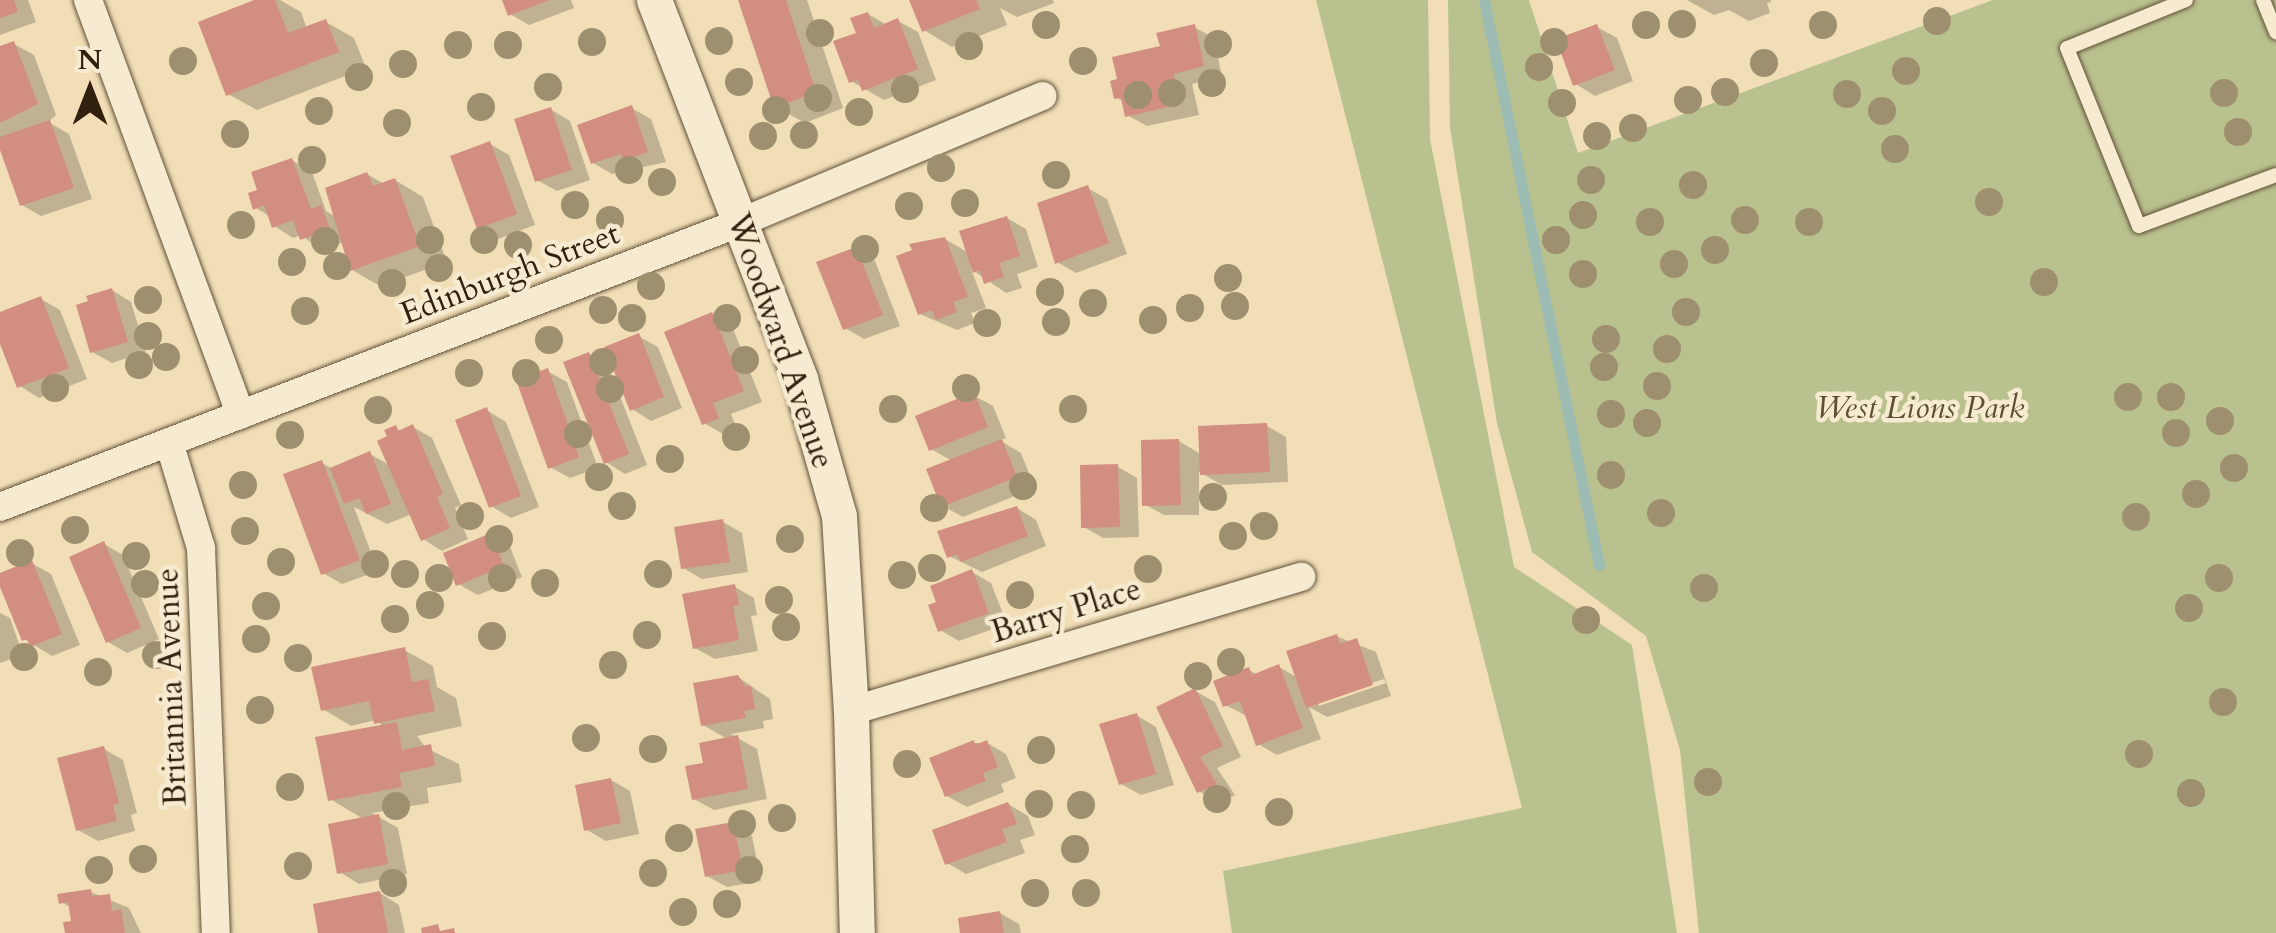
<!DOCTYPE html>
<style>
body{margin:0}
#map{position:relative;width:2276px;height:933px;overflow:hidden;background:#f1deb7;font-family:Cardo,serif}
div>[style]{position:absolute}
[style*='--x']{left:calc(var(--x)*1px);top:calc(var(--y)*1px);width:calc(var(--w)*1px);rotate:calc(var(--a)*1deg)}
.green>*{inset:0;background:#b9c18e}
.shadow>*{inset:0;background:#0003}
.stream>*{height:11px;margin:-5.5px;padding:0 5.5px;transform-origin:5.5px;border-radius:5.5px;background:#9bbbb3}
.building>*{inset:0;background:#d28e80}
.roads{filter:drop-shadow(0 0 2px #615038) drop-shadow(0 0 2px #615038)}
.service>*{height:14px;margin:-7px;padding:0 7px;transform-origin:7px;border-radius:7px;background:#f6ead0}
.minor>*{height:28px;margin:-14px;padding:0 14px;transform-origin:14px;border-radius:14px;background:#f6ead0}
.tertiary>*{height:35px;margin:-17.5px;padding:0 17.5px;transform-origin:17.5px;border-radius:17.5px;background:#f6ead0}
.trees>*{width:28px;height:28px;margin:-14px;border-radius:50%;background:#9e906f}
span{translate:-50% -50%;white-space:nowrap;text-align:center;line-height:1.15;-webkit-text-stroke:9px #f6ead0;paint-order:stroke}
.street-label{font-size:32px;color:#31200e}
.park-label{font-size:32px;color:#5a5034;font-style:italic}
.north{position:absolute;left:40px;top:40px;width:100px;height:100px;-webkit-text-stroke:8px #f6ead0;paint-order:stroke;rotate:0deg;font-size:28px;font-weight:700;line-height:40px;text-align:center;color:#31200e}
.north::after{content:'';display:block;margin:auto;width:35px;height:45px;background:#31200e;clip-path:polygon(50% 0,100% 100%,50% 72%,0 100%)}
</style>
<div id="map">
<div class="green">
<div style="clip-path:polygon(1316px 0,1428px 0,1430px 139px,1514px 567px,1632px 645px,1677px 933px,1232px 933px,1223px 871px,1522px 808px)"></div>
<div style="clip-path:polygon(1448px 0,1529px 0,1578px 153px,1993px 0,2276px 0,2276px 933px,1699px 933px,1680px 750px,1646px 636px,1532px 552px,1497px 423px,1450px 128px)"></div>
</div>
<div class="shadow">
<div style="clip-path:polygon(0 0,28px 0,36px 22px,0 35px)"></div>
<div style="clip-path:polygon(261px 0,280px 0,301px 12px,307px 29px,326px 22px,354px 38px,366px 68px,257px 110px,228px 94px)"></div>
<div style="clip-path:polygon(503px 0,571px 0,574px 8px,529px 25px,510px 14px)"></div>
<div style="clip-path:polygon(741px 0,807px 0,843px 108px,805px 123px,776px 107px)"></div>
<div style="clip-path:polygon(912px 0,1053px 0,1054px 3px,1017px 17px,1000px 8px,1007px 25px,952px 47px,924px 30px)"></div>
<div style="clip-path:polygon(1687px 0,1771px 0,1771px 2px,1767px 3px,1770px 13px,1749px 21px,1729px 10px,1714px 15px)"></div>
<div style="clip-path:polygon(868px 14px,887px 25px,898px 21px,918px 32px,936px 80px,884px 100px,851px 81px)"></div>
<div style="clip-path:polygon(1194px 27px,1214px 38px,1222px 77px,1192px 84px,1199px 115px,1147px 126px,1127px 115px,1124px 102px,1116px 97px,1163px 48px)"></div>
<div style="clip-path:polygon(1597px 27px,1617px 38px,1633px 81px,1595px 96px,1576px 84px)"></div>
<div style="clip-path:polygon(14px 44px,34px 55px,56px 115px,48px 122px,69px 134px,92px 199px,41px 216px,22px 205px,0 143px,0 49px)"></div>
<div style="clip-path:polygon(631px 108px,651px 119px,666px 162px,612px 174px,593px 163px)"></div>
<div style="clip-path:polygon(550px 109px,570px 121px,590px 180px,557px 191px,537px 180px)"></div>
<div style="clip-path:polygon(490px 144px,509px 155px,535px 225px,498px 239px,479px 228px)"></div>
<div style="clip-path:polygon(292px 160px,312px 172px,326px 211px,336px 217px,367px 174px,384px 184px,395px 180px,423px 197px,447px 262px,380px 286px,352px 270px,344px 242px,321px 250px,301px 235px,293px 238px,274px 226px,271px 217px,256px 208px,261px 191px)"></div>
<div style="clip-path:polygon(1087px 188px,1107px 199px,1127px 254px,1076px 273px,1057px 262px)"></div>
<div style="clip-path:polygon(1007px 218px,1026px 229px,1038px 267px,1017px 274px,1022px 288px,1006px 293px,971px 269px,986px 308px,971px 313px,975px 323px,957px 330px,920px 314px,945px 239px,969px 253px)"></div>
<div style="clip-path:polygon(856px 250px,875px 261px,900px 326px,864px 339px,845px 328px)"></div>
<div style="clip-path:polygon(112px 290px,131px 302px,146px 352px,112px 363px,92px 352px)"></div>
<div style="clip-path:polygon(41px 299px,60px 310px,87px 379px,39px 398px,20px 386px,0 337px,0 315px)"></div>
<div style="clip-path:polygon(712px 315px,732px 326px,762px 402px,731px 414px,737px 429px,723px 434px,704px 423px)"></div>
<div style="clip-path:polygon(638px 336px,658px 347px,682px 408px,651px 421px,632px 409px)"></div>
<div style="clip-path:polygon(589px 354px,608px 366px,647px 465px,625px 474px,606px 462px)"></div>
<div style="clip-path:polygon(547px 371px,567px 382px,598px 468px,570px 478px,550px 467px)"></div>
<div style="clip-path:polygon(973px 395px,993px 406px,1006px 438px,999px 440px,1021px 453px,1035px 488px,963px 517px,943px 506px,952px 461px,931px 449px)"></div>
<div style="clip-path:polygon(486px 410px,506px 422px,539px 507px,511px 518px,491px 506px)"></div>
<div style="clip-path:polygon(1267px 426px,1286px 437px,1288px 482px,1222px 485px,1199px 472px,1199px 515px,1164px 515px,1144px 504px,1179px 441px,1202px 455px)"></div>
<div style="clip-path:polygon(413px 427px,432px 438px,461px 505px,455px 508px,468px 539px,442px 551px,423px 539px,412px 514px,387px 524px,354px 507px,378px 571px,342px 584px,323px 573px,322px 463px,333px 469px,370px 454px,391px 466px,390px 438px,396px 428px,403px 432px)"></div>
<div style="clip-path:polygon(1118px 467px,1137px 478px,1139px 537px,1103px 538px,1084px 527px)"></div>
<div style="clip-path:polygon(1017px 508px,1036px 520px,1046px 546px,982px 572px,949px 556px)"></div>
<div style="clip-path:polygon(723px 522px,742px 533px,748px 572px,702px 579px,683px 568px)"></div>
<div style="clip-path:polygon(490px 536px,510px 547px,522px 577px,478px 595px,458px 584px)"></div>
<div style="clip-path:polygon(104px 544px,123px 555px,159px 639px,127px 653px,108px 642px)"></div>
<div style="clip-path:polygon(31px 563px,51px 574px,80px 645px,52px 656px,24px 639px,0 580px,0 575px)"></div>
<div style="clip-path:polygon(972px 572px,991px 583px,1007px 624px,959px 641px,940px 630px)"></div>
<div style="clip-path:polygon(735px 587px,754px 598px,757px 615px,751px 616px,758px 651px,715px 659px,695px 648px)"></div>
<div style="clip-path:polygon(0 613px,10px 618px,23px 655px,0 663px)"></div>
<div style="clip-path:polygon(evenodd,1336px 636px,1376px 652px,1391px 696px,1327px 717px,1309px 707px,1321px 739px,1277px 755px,1258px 744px,1247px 716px,1225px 705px,1249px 670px,1258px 675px,1279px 667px,1298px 678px,1336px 636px,1384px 679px,1386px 683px,1319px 706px,1319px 701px,1384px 679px)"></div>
<div style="clip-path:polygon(404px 650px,433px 666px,437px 687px,456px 698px,462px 726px,417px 736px,426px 748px,459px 764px,462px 782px,427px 788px,429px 803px,372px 813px,398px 828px,407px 874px,359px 884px,340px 872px,365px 820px,330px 799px,384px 727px,376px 720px,351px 726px,323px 709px)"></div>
<div style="clip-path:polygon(738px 677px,770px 699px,773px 719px,763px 721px,764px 728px,731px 734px,757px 749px,767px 799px,714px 810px,694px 799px,706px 764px,729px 740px,703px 725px)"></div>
<div style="clip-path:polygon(1195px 691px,1215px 702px,1241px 757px,1217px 768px,1235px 795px,1218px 803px,1199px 791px)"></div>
<div style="clip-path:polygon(1136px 715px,1156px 727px,1174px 785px,1141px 795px,1121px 784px)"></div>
<div style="clip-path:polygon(973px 743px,987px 743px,1006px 754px,1016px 778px,1001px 784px,1004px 792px,967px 807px,947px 796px)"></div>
<div style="clip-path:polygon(104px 749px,123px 760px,137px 813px,131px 815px,135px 831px,98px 841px,78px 830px)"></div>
<div style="clip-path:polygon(611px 780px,630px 791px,639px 834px,606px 841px,587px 830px)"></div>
<div style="clip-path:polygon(1008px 804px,1028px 816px,1035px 835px,1020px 840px,1025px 853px,966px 874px,947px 863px)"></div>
<div style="clip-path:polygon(733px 825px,752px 836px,761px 881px,727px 887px,707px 876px)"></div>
<div style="clip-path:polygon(91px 892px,129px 908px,141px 933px,68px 933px,74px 924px,72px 908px,61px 902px)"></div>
<div style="clip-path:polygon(380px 893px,399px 905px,405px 933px,321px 933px)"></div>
<div style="clip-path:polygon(1000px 913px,1019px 924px,1021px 933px,963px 933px)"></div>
</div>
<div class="stream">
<div style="--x:1484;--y:0;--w:577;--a:78.5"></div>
</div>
<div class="building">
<div style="clip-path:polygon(0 0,14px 0,18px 12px,0 18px)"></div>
<div style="clip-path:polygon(254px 0,275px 0,288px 33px,326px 19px,339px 52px,226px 96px,198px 22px)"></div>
<div style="clip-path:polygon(502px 0,549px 0,508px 16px)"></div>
<div style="clip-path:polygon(738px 0,786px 0,816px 92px,774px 108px)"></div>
<div style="clip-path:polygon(909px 0,976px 0,980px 9px,922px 32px)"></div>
<div style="clip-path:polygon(868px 12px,874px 28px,898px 18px,918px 69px,862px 91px,858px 80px,849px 83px,833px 41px,856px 33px,850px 18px)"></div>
<div style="clip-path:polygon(1195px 24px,1204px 66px,1174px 74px,1180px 104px,1125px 117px,1121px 98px,1114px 99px,1110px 81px,1117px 79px,1112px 57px,1160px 46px,1156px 33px)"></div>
<div style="clip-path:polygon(1597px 24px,1615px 70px,1573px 86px,1556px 39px)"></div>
<div style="clip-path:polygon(14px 41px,38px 104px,0 123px,0 46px)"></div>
<div style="clip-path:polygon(632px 105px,648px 152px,623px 161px,621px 154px,591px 164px,577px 125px)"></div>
<div style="clip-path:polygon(551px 107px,572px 170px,535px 182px,514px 119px)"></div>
<div style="clip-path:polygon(50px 120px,74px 188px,20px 206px,0 150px,0 137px)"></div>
<div style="clip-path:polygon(490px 141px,517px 214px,477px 229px,450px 156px)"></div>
<div style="clip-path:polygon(292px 158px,311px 209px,321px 205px,330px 229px,300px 240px,293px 220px,272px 228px,264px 205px,253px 210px,248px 193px,257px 190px,251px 172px)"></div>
<div style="clip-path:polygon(367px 172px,373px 186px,395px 178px,420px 246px,350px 271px,325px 188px)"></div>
<div style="clip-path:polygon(1088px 185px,1109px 243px,1055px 264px,1037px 203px)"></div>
<div style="clip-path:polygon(1007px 216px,1020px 256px,999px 263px,1004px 277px,984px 284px,980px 270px,973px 273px,959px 231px)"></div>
<div style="clip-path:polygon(945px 237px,968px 297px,953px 302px,957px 312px,936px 320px,932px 310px,918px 315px,896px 256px,912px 250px,909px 244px)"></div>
<div style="clip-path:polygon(856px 247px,883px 315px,843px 330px,816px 262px)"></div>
<div style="clip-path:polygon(112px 288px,128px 342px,90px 353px,76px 305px,88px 301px,86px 296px)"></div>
<div style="clip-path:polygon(41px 296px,69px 368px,17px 388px,0 344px,0 312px)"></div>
<div style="clip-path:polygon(712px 312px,744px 391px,713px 403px,719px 418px,702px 425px,664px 332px)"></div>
<div style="clip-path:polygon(639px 333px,664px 397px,630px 411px,604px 347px)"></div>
<div style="clip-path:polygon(589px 352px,629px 454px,604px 464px,563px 362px)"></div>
<div style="clip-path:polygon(548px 368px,579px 457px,548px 469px,516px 380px)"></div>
<div style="clip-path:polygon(974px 392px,988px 427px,929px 451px,915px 416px)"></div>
<div style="clip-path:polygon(487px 407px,521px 496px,489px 508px,455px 420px)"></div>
<div style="clip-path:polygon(1267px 423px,1270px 472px,1200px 475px,1198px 426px)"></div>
<div style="clip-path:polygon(413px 424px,443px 494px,437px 497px,450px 528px,421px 541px,377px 441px,387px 436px,384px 430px,396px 425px,398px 431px)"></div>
<div style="clip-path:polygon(1002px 439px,1017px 477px,941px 507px,926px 469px)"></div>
<div style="clip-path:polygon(1179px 439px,1181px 505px,1142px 506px,1141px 440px)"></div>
<div style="clip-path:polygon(370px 451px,391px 504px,366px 514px,359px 498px,344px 504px,330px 468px)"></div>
<div style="clip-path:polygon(322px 460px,360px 560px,321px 575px,283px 474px)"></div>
<div style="clip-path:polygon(1118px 464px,1120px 527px,1081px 528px,1080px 465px)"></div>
<div style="clip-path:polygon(1017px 506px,1028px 536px,961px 562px,957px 554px,947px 558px,937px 531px)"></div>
<div style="clip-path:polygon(723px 519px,730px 562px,681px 569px,674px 527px)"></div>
<div style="clip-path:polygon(491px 533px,504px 566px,456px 586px,443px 553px)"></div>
<div style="clip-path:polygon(104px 541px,141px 628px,106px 643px,69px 557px)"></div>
<div style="clip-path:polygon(32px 560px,62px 634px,30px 647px,27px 639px,22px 641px,0 587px,0 573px)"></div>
<div style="clip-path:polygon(972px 569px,989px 613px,938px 632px,928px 605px,936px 602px,930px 586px)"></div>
<div style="clip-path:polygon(735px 584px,739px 605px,733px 606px,739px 640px,693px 649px,682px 594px)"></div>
<div style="clip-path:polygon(1337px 634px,1340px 644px,1357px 638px,1373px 685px,1306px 708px,1286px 651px)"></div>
<div style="clip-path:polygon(405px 647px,412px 682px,428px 679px,435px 711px,374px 724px,369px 701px,321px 711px,311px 667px)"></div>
<div style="clip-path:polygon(1279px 664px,1303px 728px,1256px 746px,1240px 701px,1223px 707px,1213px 681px,1249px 667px,1252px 675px)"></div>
<div style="clip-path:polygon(738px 675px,746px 687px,751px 686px,755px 709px,744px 711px,746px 718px,701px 726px,693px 683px)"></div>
<div style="clip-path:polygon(1195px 688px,1223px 746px,1200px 757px,1217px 784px,1197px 793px,1156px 707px)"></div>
<div style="clip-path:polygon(1137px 713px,1156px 774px,1119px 785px,1099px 724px)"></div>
<div style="clip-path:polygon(397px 722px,402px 750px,431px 744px,435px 766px,399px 773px,402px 787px,328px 801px,315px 737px)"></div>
<div style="clip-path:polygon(738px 735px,748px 789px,692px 800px,685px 766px,703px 763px,699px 743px)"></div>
<div style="clip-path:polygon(974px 740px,975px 745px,987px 740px,998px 767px,983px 773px,986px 781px,945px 797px,929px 758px)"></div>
<div style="clip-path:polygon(104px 746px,119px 803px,113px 805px,117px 821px,76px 831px,57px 758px)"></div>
<div style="clip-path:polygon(611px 778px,621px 823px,584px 831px,575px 785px)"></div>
<div style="clip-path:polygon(1008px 802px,1017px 824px,1002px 829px,1007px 842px,945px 865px,932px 830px)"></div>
<div style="clip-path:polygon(379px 814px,388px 864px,337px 874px,328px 824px)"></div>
<div style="clip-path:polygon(733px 822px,743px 870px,705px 877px,695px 829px)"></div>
<div style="clip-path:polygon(91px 889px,92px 896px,110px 894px,112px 911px,121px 909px,125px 933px,65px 933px,63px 922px,71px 921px,68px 902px,59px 904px,57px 894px)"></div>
<div style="clip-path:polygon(380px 891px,388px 933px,318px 933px,313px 904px)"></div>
<div style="clip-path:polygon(1000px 911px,1004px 933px,960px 933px,958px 918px)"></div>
<div style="clip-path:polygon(438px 924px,440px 931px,454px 928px,455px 933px,422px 933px,421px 928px)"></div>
</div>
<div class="roads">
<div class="service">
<div style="--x:2186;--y:0;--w:128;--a:158"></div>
<div style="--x:2067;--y:48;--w:192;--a:68"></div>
<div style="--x:2139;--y:226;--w:146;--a:-20.4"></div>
<div style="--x:2263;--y:0;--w:35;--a:68"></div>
</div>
<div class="minor">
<div style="--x:88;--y:0;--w:442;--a:69.8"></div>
<div style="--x:169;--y:442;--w:111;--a:73.2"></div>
<div style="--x:201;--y:548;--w:385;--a:87.8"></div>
<div style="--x:0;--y:507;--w:792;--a:-21.02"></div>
<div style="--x:739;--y:223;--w:329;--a:-22.7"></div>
<div style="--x:851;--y:711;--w:470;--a:-16.6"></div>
</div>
<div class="tertiary">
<div style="--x:654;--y:0;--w:406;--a:68.9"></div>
<div style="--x:800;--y:379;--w:142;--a:74.1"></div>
<div style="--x:839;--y:516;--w:195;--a:86.5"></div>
<div style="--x:851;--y:711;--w:222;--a:88.5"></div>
</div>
</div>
<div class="trees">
<div style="left:1937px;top:21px"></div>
<div style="left:1682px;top:24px"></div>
<div style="left:1046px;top:25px"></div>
<div style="left:1646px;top:25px"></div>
<div style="left:1823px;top:25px"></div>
<div style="left:820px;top:33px"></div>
<div style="left:719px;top:41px"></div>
<div style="left:592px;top:42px"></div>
<div style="left:1554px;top:42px"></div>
<div style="left:1218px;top:44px"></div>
<div style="left:458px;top:45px"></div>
<div style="left:508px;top:45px"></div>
<div style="left:969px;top:46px"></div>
<div style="left:183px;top:61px"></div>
<div style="left:1083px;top:61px"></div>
<div style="left:1764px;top:63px"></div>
<div style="left:403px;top:64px"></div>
<div style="left:1539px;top:67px"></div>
<div style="left:1906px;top:71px"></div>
<div style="left:359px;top:77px"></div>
<div style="left:739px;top:82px"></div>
<div style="left:1212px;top:83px"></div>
<div style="left:548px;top:87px"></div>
<div style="left:905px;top:89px"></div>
<div style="left:1725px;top:92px"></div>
<div style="left:1172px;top:93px"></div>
<div style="left:2224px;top:93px"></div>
<div style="left:1847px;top:94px"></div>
<div style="left:1138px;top:95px"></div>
<div style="left:818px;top:98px"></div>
<div style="left:1688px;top:100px"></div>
<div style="left:1562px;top:103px"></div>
<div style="left:481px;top:107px"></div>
<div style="left:776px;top:110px"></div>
<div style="left:319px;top:111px"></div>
<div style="left:1882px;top:111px"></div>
<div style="left:859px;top:112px"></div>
<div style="left:397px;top:123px"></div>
<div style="left:1633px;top:128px"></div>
<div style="left:2238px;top:132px"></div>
<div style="left:235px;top:134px"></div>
<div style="left:804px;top:135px"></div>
<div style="left:763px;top:136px"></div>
<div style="left:1597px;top:136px"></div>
<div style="left:1895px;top:149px"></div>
<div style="left:312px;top:160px"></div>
<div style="left:941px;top:168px"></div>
<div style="left:629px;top:170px"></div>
<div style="left:1056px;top:175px"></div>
<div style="left:1591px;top:180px"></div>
<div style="left:662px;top:182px"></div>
<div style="left:1693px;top:185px"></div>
<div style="left:1989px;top:202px"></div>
<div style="left:965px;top:203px"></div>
<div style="left:575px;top:205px"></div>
<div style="left:909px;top:206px"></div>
<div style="left:1583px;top:215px"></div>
<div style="left:610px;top:220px"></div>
<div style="left:1745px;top:220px"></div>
<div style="left:1650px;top:222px"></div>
<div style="left:1809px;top:222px"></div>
<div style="left:241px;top:225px"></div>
<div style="left:430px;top:240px"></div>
<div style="left:484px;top:240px"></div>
<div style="left:1556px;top:240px"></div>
<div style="left:325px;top:241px"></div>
<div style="left:518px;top:245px"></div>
<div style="left:865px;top:249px"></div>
<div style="left:1715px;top:250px"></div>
<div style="left:292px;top:262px"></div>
<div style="left:1674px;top:264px"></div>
<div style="left:337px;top:266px"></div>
<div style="left:439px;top:268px"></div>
<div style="left:1583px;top:274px"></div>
<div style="left:1228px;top:278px"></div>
<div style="left:2044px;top:282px"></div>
<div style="left:392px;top:283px"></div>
<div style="left:651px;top:286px"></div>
<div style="left:1050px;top:292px"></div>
<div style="left:148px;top:300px"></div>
<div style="left:1093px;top:303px"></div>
<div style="left:1235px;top:306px"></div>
<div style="left:1190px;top:308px"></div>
<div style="left:603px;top:310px"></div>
<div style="left:305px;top:311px"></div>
<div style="left:1686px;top:312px"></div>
<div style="left:632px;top:318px"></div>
<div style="left:727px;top:318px"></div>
<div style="left:1153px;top:320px"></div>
<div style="left:1056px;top:322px"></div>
<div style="left:987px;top:323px"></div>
<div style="left:148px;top:336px"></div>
<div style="left:1606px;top:339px"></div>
<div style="left:549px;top:340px"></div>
<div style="left:1667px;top:349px"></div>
<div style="left:166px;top:357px"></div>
<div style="left:745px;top:360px"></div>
<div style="left:603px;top:362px"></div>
<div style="left:139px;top:365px"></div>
<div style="left:1604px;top:367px"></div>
<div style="left:469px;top:373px"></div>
<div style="left:526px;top:373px"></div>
<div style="left:1657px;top:386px"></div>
<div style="left:55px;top:388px"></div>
<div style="left:966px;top:388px"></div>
<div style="left:610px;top:389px"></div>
<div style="left:2128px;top:397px"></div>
<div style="left:2171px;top:397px"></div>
<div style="left:893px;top:409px"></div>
<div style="left:1073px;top:409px"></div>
<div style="left:378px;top:410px"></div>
<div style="left:1611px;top:414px"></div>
<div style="left:2220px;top:421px"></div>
<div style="left:1647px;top:423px"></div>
<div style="left:2176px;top:433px"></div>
<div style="left:578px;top:434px"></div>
<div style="left:290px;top:435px"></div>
<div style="left:736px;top:437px"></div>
<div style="left:670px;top:459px"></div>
<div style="left:2234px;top:468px"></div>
<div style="left:1611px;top:475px"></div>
<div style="left:599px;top:477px"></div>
<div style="left:243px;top:485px"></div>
<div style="left:1023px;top:486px"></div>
<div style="left:2196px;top:494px"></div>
<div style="left:1213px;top:497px"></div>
<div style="left:622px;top:506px"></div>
<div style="left:934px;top:508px"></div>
<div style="left:1661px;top:513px"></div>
<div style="left:470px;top:516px"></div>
<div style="left:2136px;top:517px"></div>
<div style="left:1264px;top:526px"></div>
<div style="left:75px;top:530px"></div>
<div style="left:245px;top:531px"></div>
<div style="left:1233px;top:536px"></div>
<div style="left:499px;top:539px"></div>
<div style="left:790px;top:539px"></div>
<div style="left:20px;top:553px"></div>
<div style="left:136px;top:556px"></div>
<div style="left:281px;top:562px"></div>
<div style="left:375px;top:564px"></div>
<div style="left:932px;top:568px"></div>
<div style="left:1148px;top:569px"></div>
<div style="left:405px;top:574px"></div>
<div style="left:658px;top:574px"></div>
<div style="left:902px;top:575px"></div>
<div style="left:439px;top:578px"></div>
<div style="left:502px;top:578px"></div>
<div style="left:2219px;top:578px"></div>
<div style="left:545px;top:583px"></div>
<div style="left:145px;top:584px"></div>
<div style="left:1704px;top:588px"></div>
<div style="left:1020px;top:595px"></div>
<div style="left:779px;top:600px"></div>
<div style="left:430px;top:605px"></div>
<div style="left:266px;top:606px"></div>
<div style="left:2189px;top:608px"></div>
<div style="left:395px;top:619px"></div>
<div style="left:1586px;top:620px"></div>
<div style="left:786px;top:627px"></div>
<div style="left:647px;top:635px"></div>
<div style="left:492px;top:636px"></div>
<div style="left:256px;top:639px"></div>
<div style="left:156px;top:655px"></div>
<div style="left:24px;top:657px"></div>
<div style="left:298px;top:658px"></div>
<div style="left:1231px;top:662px"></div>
<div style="left:613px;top:665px"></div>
<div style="left:98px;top:672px"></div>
<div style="left:1198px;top:676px"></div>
<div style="left:2223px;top:702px"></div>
<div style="left:260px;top:710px"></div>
<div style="left:586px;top:738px"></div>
<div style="left:653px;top:749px"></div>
<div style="left:1041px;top:750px"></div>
<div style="left:2139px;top:754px"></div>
<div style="left:907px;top:764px"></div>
<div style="left:1708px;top:782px"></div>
<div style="left:290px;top:787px"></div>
<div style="left:2191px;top:793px"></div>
<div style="left:1217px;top:799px"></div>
<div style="left:1039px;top:804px"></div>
<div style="left:1081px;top:805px"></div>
<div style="left:396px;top:806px"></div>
<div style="left:1279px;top:812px"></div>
<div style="left:782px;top:818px"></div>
<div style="left:742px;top:824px"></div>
<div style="left:679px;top:838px"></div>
<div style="left:1075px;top:849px"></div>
<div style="left:143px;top:859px"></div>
<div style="left:298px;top:866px"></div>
<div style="left:99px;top:870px"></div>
<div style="left:749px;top:870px"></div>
<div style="left:653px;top:873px"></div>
<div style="left:393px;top:883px"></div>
<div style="left:1035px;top:893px"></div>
<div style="left:1086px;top:893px"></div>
<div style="left:727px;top:904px"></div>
<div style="left:683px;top:912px"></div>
</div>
<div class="street-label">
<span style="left:510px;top:274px;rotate:-21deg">Edinburgh Street</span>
<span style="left:780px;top:341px;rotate:71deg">Woodward Avenue</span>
<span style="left:1066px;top:611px;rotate:-17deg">Barry Place</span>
<span style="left:172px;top:687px;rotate:-92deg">Britannia Avenue</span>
</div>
<div class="park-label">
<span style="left:1920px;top:408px">West Lions Park</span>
</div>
<div class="north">N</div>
</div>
